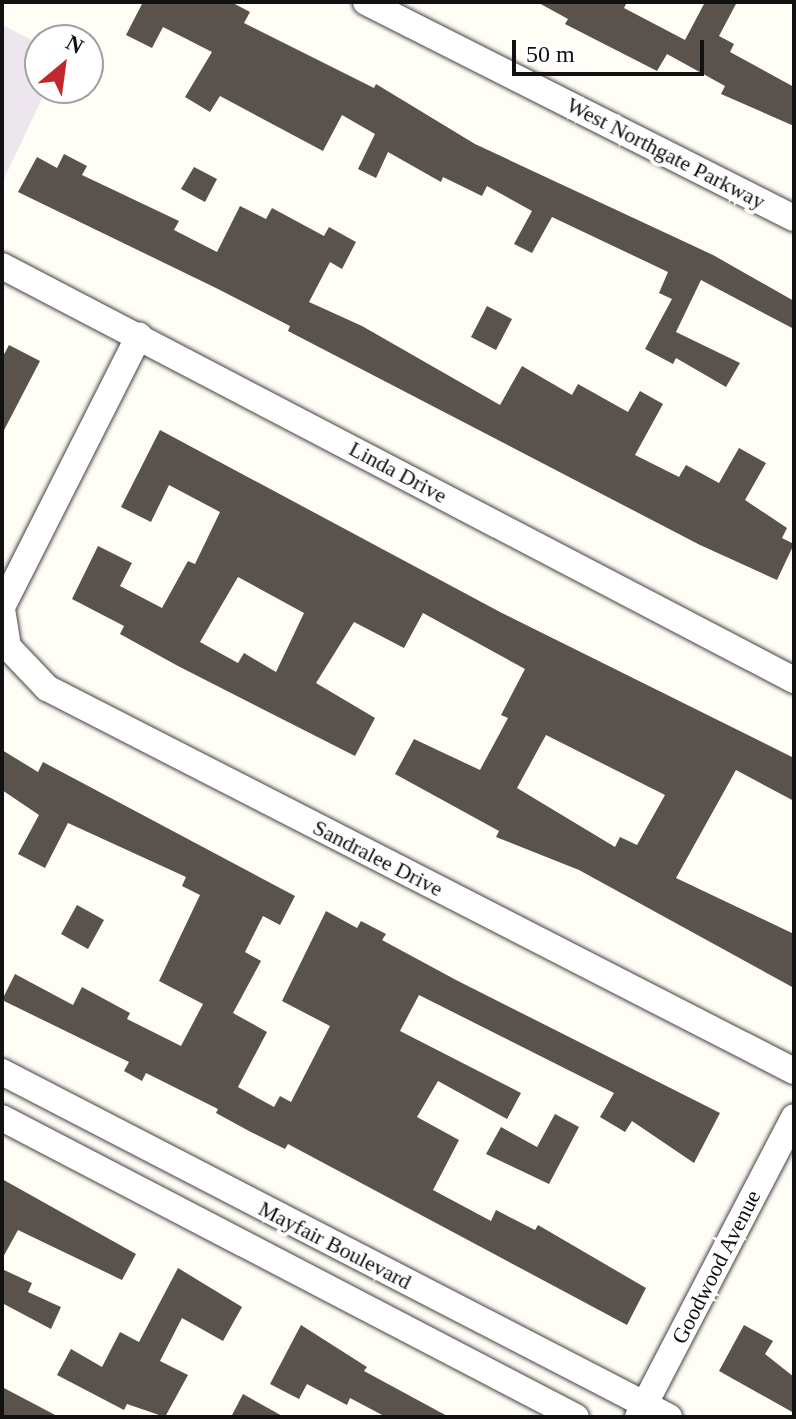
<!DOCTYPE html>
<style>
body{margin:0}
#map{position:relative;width:796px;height:1419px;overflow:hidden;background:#fffdf5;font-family:Georgia,serif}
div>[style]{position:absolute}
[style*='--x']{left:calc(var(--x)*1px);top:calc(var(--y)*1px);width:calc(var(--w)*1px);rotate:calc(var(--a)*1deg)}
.industrial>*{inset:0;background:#eee6ef}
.building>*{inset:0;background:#5a524d}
.roads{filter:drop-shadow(0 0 2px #444) drop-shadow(0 0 2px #444)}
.street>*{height:26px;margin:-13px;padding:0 13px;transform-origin:13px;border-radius:13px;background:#fff}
span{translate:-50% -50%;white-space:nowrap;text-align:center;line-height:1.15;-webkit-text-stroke:8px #fff;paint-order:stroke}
.street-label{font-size:22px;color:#111}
.frame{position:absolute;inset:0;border:4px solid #111;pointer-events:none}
.north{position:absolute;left:24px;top:24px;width:80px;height:80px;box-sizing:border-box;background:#fff;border:2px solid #a0a0a0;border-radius:50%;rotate:29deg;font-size:22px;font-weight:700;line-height:32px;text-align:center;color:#111}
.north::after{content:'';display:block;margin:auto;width:28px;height:36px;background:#c4262e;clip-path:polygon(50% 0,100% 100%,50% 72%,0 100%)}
.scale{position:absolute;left:512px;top:40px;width:192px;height:36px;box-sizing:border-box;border:4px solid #111;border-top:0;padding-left:10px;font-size:24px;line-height:28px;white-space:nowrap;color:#111;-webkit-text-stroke:6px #fff;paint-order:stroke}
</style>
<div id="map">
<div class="industrial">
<div style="clip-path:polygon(2px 25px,40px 44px,40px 88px,47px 88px,2px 183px)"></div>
</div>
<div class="building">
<div style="clip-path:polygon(143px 2px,231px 2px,250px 12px,244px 23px,374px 88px,376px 84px,475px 144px,713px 255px,794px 301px,794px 329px,701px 280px,676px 332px,740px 363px,726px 387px,676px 358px,673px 364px,645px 349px,672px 299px,659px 293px,668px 272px,552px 217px,532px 253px,514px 244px,532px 211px,487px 186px,482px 196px,443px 177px,441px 182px,388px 152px,376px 178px,358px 169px,375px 134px,342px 115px,323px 151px,220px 96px,210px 112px,185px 97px,212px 52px,163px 27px,152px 48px,126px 35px)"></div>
<div style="clip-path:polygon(537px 2px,627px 2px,624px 8px,685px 40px,705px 2px,737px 2px,719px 36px,734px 44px,730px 52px,794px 87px,794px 126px,721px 94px,725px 86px,667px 54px,657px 71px,565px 24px,568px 19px)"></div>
<div style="clip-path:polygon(64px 154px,87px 166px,82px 175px,179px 221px,174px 230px,217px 252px,240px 206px,266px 219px,272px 208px,324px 236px,329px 227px,356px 242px,342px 269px,330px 262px,309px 302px,362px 326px,500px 405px,522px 366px,572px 395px,578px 384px,628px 412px,640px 391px,663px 404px,635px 455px,679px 477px,686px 465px,719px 483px,739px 448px,766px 463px,745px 500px,787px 528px,782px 538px,794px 544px,777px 580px,700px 545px,288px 331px,290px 326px,216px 288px,18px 192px,37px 157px,57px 168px)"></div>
<div style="clip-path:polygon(194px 167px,217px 179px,205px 202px,181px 189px)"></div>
<div style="clip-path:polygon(487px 306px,512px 319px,496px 350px,471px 337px)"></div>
<div style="clip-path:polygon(9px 345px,40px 361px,2px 434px,2px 358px)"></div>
<div style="clip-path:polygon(evenodd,160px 430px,500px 612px,794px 758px,794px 801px,736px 770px,676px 878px,794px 934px,794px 988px,579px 870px,496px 837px,499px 831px,395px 774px,414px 739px,480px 770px,508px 718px,501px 715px,525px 669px,423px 613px,404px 648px,354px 622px,316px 683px,375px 718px,355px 756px,178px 666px,120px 634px,124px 626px,72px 599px,98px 546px,132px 563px,120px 586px,162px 608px,188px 561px,195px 564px,220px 512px,169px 485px,151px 522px,121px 507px,160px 430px,238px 577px,304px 613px,276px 672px,244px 653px,238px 663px,200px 642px,238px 577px,160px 430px,546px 735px,665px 795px,637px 845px,620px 837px,615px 847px,517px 788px,546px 735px)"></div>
<div style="clip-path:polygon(2px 750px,38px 772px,43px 762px,295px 896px,280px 925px,263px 916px,245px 952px,261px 961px,233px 1013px,267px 1032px,238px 1087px,274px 1107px,280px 1096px,291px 1102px,330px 1026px,282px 1001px,326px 911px,357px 928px,361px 921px,386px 934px,382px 940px,456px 980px,720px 1113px,694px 1163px,632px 1121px,625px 1132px,600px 1117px,614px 1093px,419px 995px,400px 1031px,521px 1093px,507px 1119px,438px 1081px,417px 1117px,459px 1140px,433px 1190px,491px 1221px,496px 1210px,535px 1230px,538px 1225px,646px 1288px,627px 1325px,288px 1144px,285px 1149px,249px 1131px,216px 1113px,218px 1109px,146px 1073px,142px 1081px,124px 1071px,129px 1062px,2px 1000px,15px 974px,73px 1005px,82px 987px,130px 1013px,127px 1019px,181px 1046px,203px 1004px,159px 981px,200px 895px,182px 886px,186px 877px,68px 823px,45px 868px,18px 854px,39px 815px,2px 790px)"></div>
<div style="clip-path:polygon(77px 905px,104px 920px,88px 949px,61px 934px)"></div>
<div style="clip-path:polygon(555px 1114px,579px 1127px,549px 1184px,486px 1154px,501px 1127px,537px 1147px)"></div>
<div style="clip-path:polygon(2px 1179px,136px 1254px,122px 1280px,18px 1230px,2px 1259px)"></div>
<div style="clip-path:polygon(178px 1268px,242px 1307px,223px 1341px,182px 1318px,160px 1361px,188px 1375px,165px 1417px,127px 1404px,124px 1410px,57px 1375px,71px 1349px,102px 1367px,120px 1332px,139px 1342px)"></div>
<div style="clip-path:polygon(2px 1269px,32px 1283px,28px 1292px,61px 1307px,51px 1329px,2px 1303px)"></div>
<div style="clip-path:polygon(301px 1325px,367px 1367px,364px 1371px,449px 1417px,386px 1417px,350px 1398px,347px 1405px,307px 1384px,299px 1399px,270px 1384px)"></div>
<div style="clip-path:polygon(744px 1325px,773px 1341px,765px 1354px,794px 1377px,794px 1413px,719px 1371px)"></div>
<div style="clip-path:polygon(2px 1387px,59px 1417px,2px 1417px)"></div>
<div style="clip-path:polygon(243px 1394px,284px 1417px,231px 1417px)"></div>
</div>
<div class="roads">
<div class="street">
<div style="--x:366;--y:2;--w:479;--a:26.8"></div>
<div style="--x:2;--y:266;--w:894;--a:27.6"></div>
<div style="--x:2;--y:607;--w:304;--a:-63.2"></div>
<div style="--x:2;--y:609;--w:38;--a:81"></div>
<div style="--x:8;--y:647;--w:57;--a:46.4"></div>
<div style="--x:47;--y:688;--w:839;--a:27.15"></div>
<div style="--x:2;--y:1072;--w:751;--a:27.35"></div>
<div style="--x:2;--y:1118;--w:647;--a:27.52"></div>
<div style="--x:638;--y:1417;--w:338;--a:-62.5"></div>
</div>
</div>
<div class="street-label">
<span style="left:666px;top:153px;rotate:27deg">West Northgate Parkway</span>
<span style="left:398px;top:472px;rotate:28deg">Linda Drive</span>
<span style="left:378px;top:858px;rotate:27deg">Sandralee Drive</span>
<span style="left:335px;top:1245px;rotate:27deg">Mayfair Boulevard</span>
<span style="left:716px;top:1267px;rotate:-63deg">Goodwood Avenue</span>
</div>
<div class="frame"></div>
<div class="north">N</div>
<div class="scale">50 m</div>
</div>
